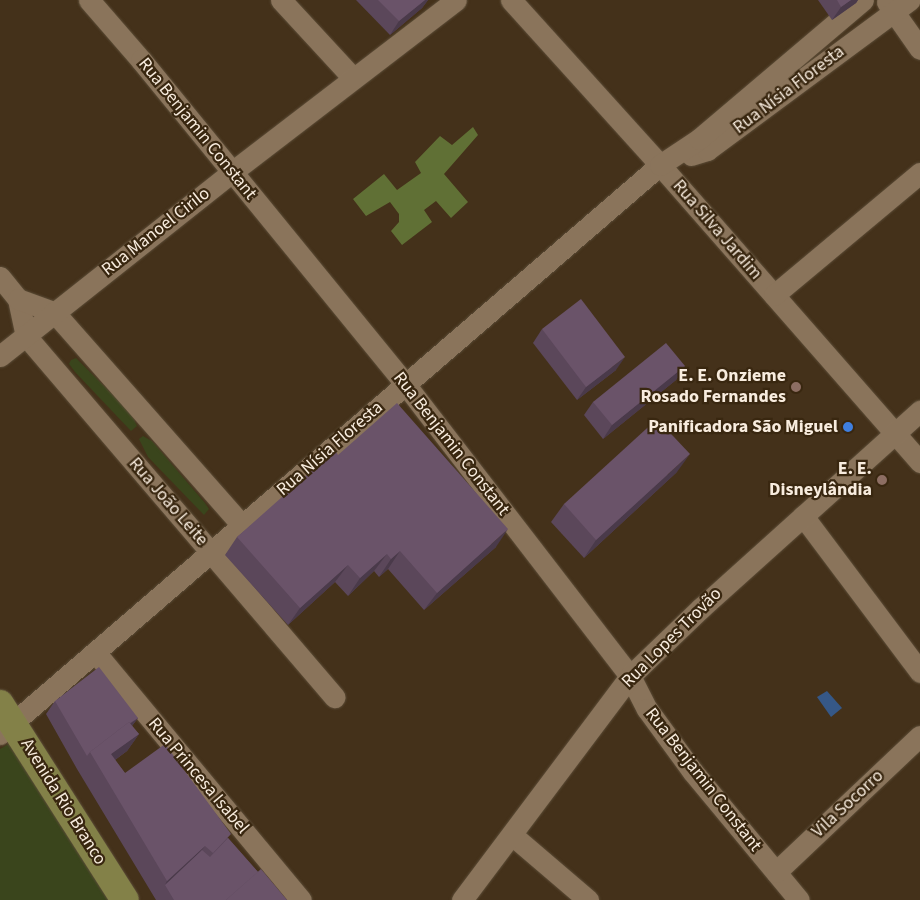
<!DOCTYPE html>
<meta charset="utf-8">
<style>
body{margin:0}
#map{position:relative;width:920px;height:900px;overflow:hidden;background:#44311a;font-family:"Source Sans 3",sans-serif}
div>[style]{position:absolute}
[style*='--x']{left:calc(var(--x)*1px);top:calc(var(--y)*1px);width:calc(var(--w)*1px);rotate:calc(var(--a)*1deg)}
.green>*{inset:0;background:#3a451c}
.forest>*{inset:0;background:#607035}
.water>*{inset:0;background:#365887}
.roads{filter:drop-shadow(0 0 1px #5b4c37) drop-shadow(0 0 1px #5b4c37)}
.street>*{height:21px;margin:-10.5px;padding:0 10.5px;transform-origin:10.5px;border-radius:10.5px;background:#8a745b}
.secondary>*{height:28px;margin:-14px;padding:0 14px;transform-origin:14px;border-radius:14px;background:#838148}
.wall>*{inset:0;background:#5b475a}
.shaded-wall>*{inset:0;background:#4a3a4a}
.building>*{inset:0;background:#6a5369}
.dots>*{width:14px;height:14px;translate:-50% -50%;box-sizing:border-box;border:2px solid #392710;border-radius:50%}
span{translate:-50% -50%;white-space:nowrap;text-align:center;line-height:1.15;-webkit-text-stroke:4.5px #392710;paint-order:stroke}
.street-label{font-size:18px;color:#f8ecde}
.poi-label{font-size:18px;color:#f8ecde;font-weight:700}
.right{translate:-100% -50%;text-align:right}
</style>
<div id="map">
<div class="green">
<div style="clip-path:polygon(76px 358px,131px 413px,137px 426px,131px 431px,75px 372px,69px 364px,71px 360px)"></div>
<div style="clip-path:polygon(143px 436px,152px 441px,205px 503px,209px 509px,204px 515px,148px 457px,139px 439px)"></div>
<div style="clip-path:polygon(10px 743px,117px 900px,0 900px,0 749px)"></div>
</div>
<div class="forest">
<div style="clip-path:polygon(473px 127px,478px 135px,444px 174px,468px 202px,451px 218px,436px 201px,424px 210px,432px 222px,402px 245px,391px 231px,399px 222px,399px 214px,390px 202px,366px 216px,353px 199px,384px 174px,397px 190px,421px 173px,415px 162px,440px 136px,452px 145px)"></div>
</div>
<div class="water">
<div style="clip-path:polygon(827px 691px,842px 708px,831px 717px,817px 697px)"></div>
</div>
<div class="roads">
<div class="street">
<div style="--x:89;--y:0;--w:79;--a:49.1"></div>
<div style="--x:141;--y:60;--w:418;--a:50.8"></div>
<div style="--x:405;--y:384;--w:369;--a:52.4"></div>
<div style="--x:630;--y:676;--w:37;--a:63"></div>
<div style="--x:647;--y:709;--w:78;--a:53.9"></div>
<div style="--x:693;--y:772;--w:166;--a:50.4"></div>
<div style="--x:281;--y:0;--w:106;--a:47.3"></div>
<div style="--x:511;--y:0;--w:222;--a:47.9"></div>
<div style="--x:660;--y:165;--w:395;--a:48.8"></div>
<div style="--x:887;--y:2;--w:57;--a:54.9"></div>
<div style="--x:691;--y:155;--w:17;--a:-17"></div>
<div style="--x:707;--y:150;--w:252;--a:-36.5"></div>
<div style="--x:0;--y:277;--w:28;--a:51"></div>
<div style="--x:18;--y:299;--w:38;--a:78"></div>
<div style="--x:26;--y:336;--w:475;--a:49.5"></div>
<div style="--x:774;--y:295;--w:190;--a:-39.9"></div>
<div style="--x:18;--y:299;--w:38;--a:20"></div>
<div style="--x:54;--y:312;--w:284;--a:48.6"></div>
<div style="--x:0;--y:356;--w:296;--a:-38.4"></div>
<div style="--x:232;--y:172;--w:282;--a:-37.5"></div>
<div style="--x:803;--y:516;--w:195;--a:53.1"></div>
<div style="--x:95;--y:652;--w:322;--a:50.3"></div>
<div style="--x:0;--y:734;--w:871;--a:-40.77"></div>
<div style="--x:660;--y:165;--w:47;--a:-33.7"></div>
<div style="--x:699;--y:139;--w:215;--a:-40.3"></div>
<div style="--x:512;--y:835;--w:100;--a:40.5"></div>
<div style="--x:776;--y:872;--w:198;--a:-43.4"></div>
<div style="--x:462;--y:900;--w:280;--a:-53.1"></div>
<div style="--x:630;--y:676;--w:98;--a:-43.8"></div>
<div style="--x:701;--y:608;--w:295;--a:-42"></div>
</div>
<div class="secondary">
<div style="--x:0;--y:704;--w:232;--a:57.5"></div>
</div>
</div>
<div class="wall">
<div style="clip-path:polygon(356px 0,428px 0,422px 8px,390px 35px)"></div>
<div style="clip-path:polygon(818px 0,858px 0,856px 3px,832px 20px)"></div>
<div style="clip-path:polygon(542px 329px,616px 370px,577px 400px,533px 343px)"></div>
<div style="clip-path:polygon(685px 366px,676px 380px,603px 439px,584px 415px,593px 402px)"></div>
<div style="clip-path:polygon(338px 455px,496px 547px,424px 610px,388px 569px,379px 577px,374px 571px,348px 596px,335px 582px,288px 625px,225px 555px,237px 537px)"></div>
<div style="clip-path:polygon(677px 472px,584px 558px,551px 522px,564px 504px)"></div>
<div style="clip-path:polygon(55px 701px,138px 718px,132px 726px,139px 734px,127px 751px,115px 760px,125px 773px,228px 838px,258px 872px,287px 900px,156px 900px,77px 769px,46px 714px)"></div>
</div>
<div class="shaded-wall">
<div style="clip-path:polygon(425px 0,428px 0,422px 8px,390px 35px,399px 21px)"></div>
<div style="clip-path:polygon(851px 0,858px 0,856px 3px,832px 20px,841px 7px)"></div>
<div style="clip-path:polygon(625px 357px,616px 370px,577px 400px,586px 387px)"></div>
<div style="clip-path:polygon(685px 366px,676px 380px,603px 439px,612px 425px)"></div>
<div style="clip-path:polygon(690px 454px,677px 472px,584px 558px,596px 540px)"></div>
<div style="clip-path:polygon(508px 529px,496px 547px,424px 610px,437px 593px)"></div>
<div style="clip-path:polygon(400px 551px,388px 569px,379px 577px,391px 559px)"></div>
<div style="clip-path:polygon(387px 554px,374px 571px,348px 596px,360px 578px)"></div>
<div style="clip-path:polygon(348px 565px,335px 582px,288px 625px,300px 608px)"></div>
<div style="clip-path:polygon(138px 718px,128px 731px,90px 753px)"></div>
<div style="clip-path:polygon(139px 734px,127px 751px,101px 770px,111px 754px)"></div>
<div style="clip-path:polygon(205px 846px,192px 863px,165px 885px,167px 881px)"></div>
</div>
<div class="building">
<div style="clip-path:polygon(378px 0,425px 0,399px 21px)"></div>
<div style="clip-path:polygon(837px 0,851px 0,841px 7px)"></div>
<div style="clip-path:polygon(581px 299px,625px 357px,586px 387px,542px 329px)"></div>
<div style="clip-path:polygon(666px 343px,685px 366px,612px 425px,593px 402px)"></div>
<div style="clip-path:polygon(397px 403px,508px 529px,437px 593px,400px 551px,391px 559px,387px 554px,360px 578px,348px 565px,300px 608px,237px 537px,335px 450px,338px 455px)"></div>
<div style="clip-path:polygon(657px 419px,690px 454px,596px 540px,564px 504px)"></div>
<div style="clip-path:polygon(99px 667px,138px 718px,130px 723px,129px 722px,90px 752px,87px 756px,55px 701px)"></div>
<div style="clip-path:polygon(129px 722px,139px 734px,111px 754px,125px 773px,165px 744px,231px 834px,213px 853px,205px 846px,167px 881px,90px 752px)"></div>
<div style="clip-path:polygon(228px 838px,258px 872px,226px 900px,174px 900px,165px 885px,202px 850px,210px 857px)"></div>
<div style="clip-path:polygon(261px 869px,287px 900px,226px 900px)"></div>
</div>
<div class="dots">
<div style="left:796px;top:387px;background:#8d6e63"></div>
<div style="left:848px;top:427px;background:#3f7fe0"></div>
<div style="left:882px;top:480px;background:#8d6e63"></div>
</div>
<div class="street-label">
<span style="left:789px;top:90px;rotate:-37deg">Rua Nísia Floresta</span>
<span style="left:197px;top:129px;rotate:51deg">Rua Benjamin Constant</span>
<span style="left:717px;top:230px;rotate:49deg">Rua Silva Jardim</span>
<span style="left:156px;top:232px;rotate:-38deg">Rua Manoel Cirilo</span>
<span style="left:451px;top:444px;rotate:52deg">Rua Benjamin Constant</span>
<span style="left:330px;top:449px;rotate:-41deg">Rua Nísia Floresta</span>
<span style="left:168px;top:502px;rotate:49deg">Rua João Leite</span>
<span style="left:672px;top:638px;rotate:-45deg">Rua Lopes Trovão</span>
<span style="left:198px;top:776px;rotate:50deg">Rua Princesa Isabel</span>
<span style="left:703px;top:780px;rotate:52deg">Rua Benjamin Constant</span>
<span style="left:63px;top:802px;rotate:58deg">Avenida Rio Branco</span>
<span style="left:848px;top:804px;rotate:-43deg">Vila Socorro</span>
</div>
<div class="poi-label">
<span class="right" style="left:786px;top:387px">E. E. Onzieme<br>Rosado Fernandes</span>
<span class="right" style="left:838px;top:427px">Panificadora São Miguel</span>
<span class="right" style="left:872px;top:480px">E. E.<br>Disneylândia</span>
</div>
</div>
